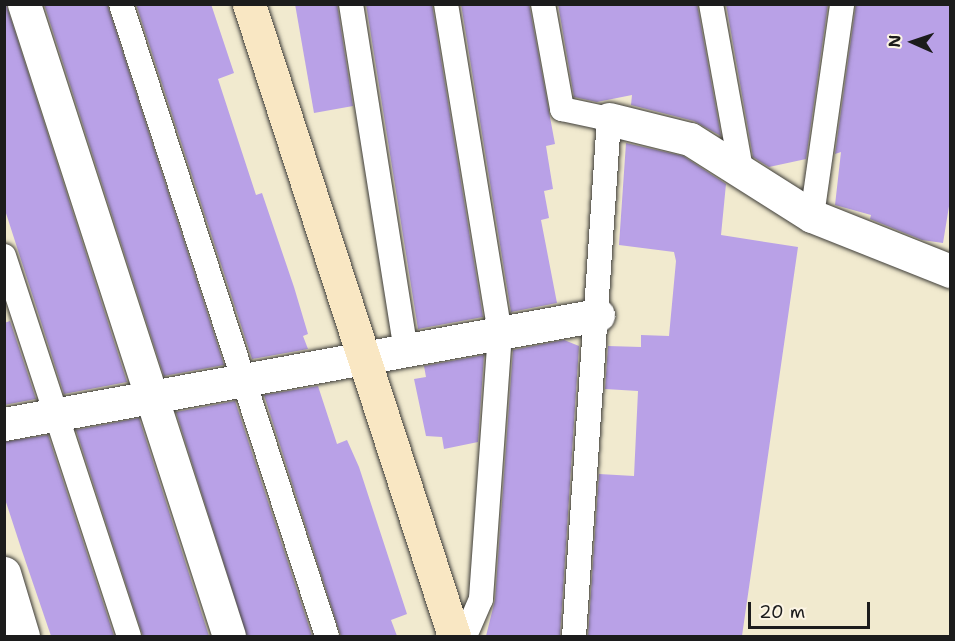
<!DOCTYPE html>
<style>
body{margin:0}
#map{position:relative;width:955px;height:641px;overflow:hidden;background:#f1eacf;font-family:"Shantell Sans",sans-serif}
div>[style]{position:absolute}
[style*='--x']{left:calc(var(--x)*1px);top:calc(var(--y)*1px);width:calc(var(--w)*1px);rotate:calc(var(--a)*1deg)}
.building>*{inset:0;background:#b9a1e7}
.roads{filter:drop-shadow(0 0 2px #3c3b37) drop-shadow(0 0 2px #3c3b37)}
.lane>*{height:24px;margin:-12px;padding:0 12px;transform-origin:12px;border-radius:12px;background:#fff}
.street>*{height:33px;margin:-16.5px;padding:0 16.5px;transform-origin:16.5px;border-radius:16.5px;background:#fff}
.secondary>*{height:33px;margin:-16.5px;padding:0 16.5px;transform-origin:16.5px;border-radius:16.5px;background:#f9e7c3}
span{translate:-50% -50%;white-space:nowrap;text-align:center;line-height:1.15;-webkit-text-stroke:4.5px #fcf5e5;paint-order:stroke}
.frame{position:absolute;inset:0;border:6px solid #1c1c1c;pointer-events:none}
.north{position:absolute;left:883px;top:12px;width:60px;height:60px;-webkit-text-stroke:4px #fcf5e5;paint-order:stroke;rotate:273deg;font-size:16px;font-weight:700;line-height:24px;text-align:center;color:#1c1c1c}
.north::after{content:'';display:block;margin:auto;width:21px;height:27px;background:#1c1c1c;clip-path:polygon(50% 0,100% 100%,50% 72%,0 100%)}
.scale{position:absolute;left:748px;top:602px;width:122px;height:27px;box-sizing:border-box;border:3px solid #1c1c1c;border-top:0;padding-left:8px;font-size:18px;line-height:21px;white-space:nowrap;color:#1c1c1c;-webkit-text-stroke:4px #fcf5e5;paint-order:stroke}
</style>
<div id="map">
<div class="building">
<div style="clip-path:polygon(4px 4px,6px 4px,127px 382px,64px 394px,35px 303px,4px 207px)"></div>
<div style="clip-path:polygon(44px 4px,107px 4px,224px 365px,164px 376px)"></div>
<div style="clip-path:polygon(136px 4px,211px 4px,234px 73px,218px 79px,256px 195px,262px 193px,294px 287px,308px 334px,303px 336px,308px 349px,252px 359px)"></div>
<div style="clip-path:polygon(295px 4px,337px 4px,353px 106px,314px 113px)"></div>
<div style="clip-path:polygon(366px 4px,432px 4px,483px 317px,418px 329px)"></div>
<div style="clip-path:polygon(461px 4px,529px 4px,555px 144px,546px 146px,553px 189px,544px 191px,549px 218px,541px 220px,557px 303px,511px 312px)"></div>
<div style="clip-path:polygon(558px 4px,697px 4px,721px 136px,694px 121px,631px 105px,632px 95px,597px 102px,574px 97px)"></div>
<div style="clip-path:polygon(726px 4px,828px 4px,806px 159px,769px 167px,753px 157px)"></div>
<div style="clip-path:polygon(856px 4px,951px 4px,951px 194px,943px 243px,922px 240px,870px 219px,871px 215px,835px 205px,841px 152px,835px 154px)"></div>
<div style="clip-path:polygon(626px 143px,683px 156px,726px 184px,721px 235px,798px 247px,742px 636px,588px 636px,599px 474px,634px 476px,638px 391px,605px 389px,608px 346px,641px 347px,641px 335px,669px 336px,676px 261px,674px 252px,619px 245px)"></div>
<div style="clip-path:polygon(10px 321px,36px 399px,4px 405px,4px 323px)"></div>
<div style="clip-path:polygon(564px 340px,579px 346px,560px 636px,486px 636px,495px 600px,513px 350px)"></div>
<div style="clip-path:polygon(484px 355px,478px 442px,444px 449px,442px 437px,426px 436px,414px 379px,426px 377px,424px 366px)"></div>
<div style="clip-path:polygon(318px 386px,337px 444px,347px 440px,359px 467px,407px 614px,391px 620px,397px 636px,341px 636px,264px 395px)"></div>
<div style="clip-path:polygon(235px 401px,312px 636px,247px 636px,176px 412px)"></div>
<div style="clip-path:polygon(139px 418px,209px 636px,143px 636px,76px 430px)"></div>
<div style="clip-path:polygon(48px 435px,114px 636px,51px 636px,21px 548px,4px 496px,4px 442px)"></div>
</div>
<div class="roads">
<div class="lane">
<div style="--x:121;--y:4;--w:665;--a:71.95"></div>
<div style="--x:351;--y:4;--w:350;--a:81"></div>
<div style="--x:446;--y:4;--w:333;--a:80.7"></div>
<div style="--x:500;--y:333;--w:267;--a:94.1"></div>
<div style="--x:481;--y:599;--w:40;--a:113.4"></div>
<div style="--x:543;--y:4;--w:107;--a:79.7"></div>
<div style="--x:562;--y:109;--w:48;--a:12"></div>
<div style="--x:609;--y:119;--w:518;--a:93.87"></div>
<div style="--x:711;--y:4;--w:173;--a:79.7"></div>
<div style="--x:812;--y:216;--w:214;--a:-81.9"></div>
<div style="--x:4;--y:256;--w:400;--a:71.8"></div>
</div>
<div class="street">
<div style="--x:24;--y:4;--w:664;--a:72.03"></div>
<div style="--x:609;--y:119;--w:83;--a:13.9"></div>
<div style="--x:690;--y:139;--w:144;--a:32.3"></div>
<div style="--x:812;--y:216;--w:149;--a:21.7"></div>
<div style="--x:4;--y:424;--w:604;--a:-10.4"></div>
<div style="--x:4;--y:573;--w:66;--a:73.2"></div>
</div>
<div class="secondary">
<div style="--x:249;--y:4;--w:664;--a:72.03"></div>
</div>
</div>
<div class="frame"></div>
<div class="north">N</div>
<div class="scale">20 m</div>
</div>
